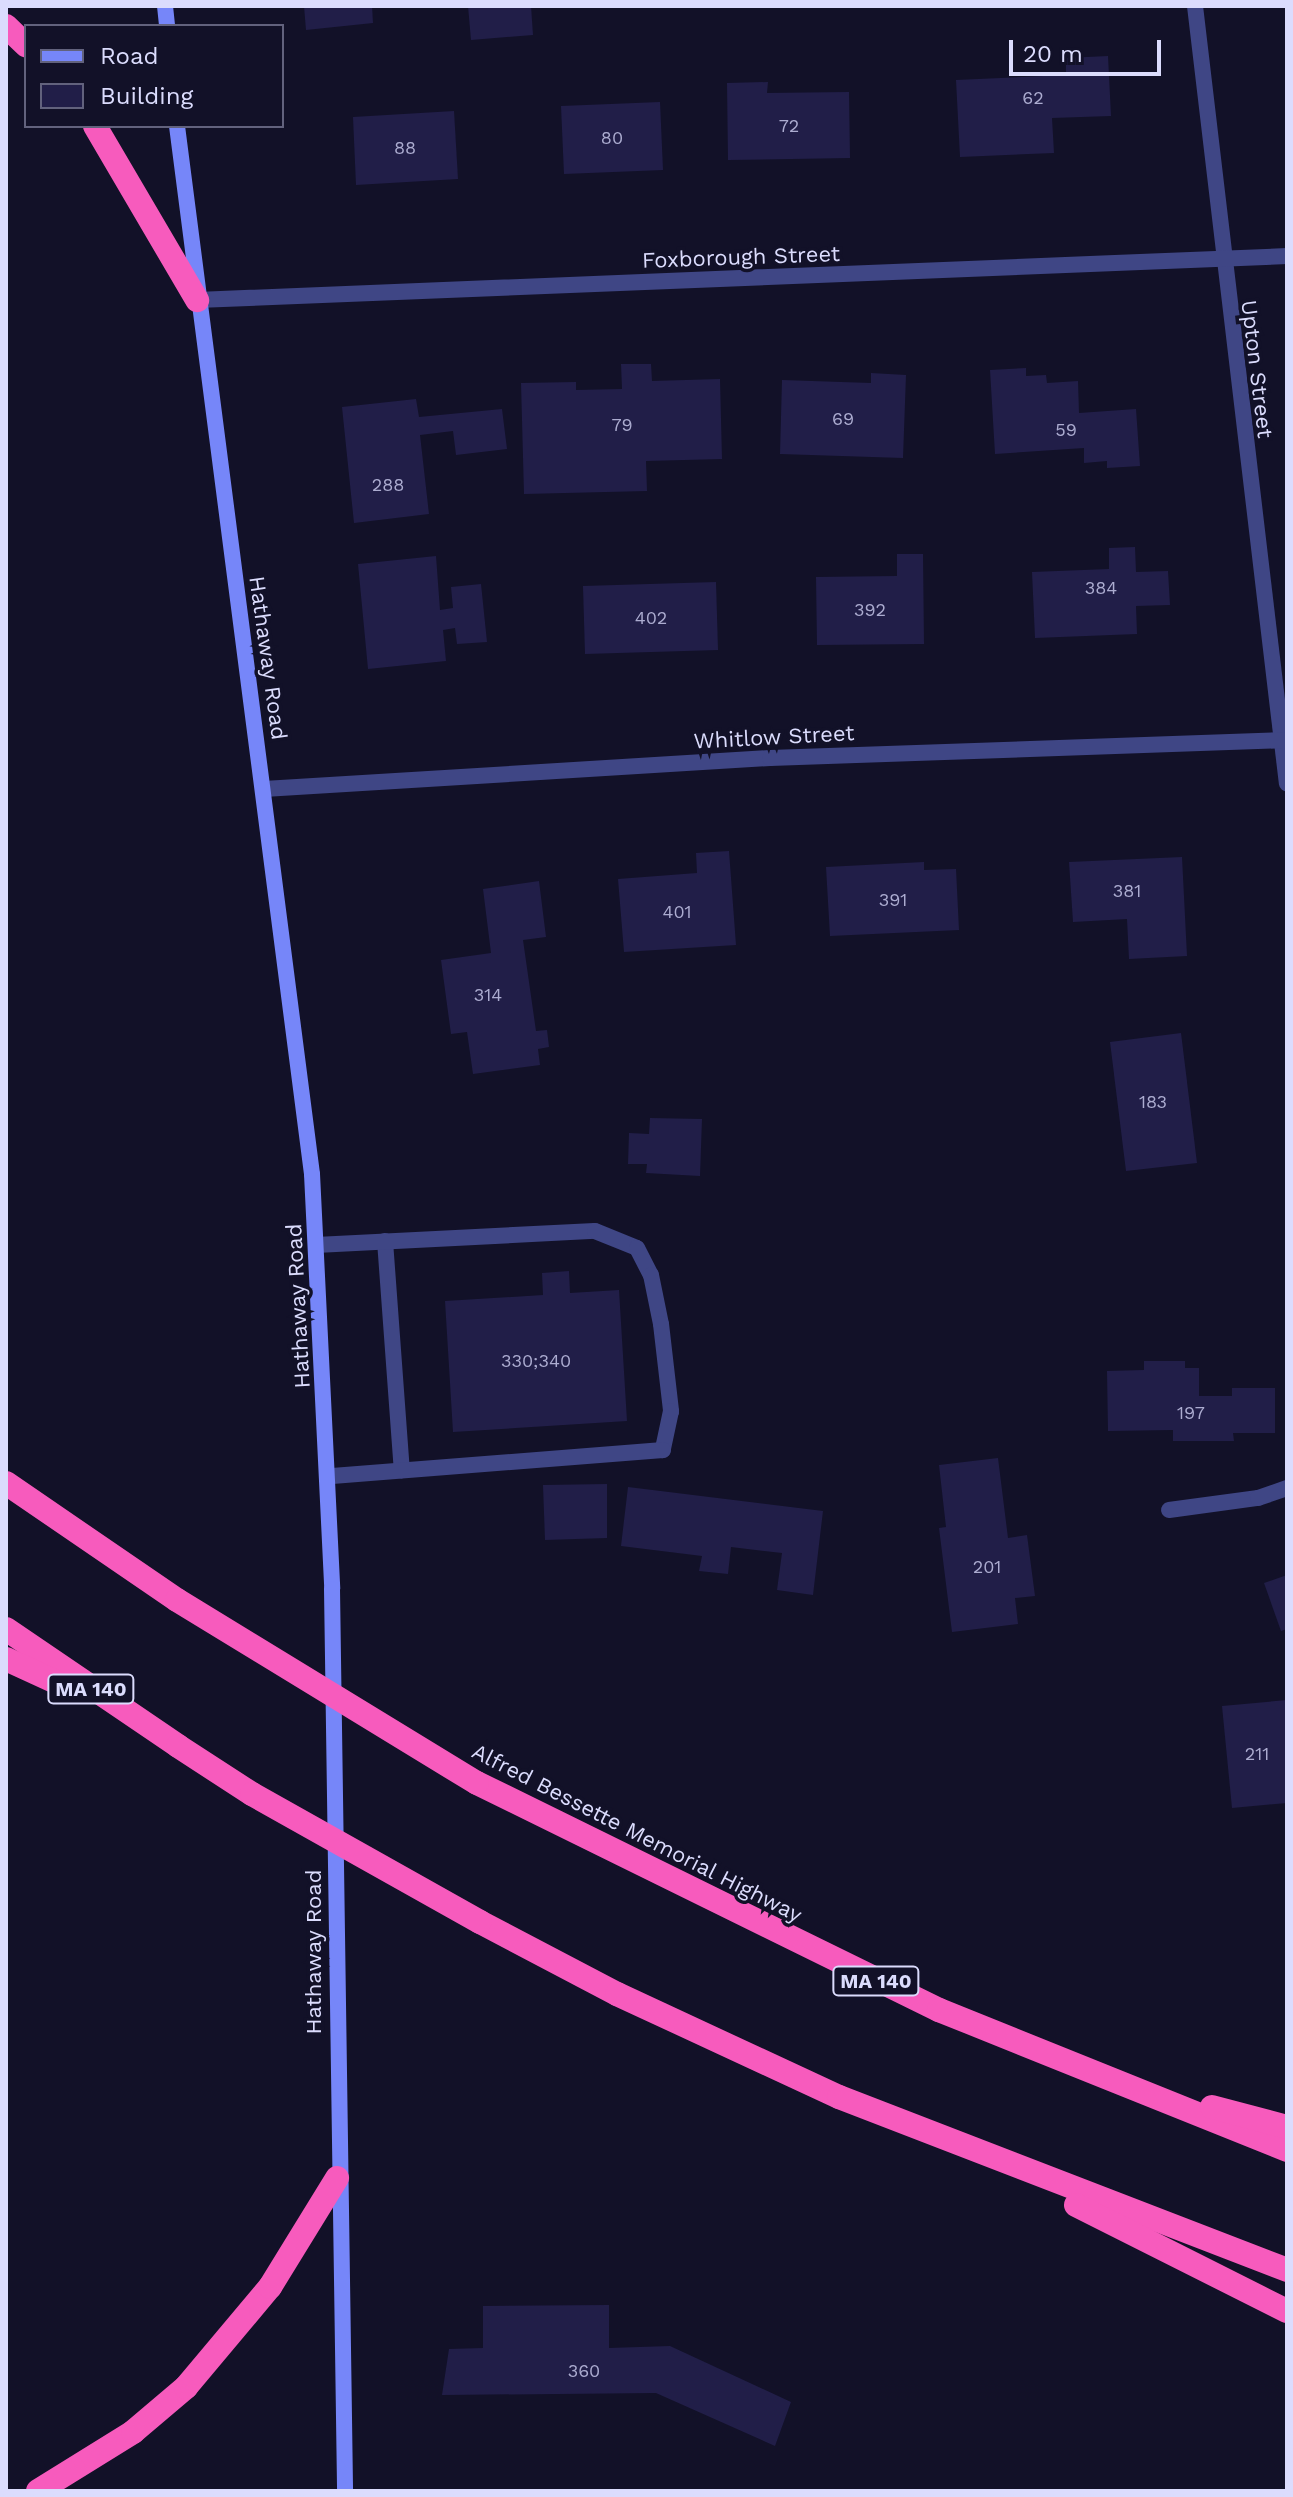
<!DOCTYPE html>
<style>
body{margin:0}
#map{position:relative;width:1293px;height:2497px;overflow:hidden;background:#121128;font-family:"Work Sans",sans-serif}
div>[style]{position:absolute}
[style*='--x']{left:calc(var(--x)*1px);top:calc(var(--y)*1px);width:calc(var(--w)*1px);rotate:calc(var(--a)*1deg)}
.building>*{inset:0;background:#211e48}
.service>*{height:16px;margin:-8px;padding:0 8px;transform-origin:8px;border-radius:8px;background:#3f4685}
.minor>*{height:16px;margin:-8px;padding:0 8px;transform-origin:8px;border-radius:8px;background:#3f4685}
.secondary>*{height:16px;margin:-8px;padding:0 8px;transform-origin:8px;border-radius:8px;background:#7686f9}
.motorway>*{height:24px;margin:-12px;padding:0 12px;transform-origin:12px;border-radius:12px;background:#f75bbd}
.motorway-bridge>*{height:24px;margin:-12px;padding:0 12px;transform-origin:12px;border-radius:12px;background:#f75bbd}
span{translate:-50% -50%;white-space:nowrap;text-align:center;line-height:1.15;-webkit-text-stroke:7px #121128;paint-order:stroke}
.number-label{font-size:18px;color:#acacd0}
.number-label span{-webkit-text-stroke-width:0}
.shield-label span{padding:2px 6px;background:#121128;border:2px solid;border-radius:6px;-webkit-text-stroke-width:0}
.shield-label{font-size:20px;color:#dbdcfd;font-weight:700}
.street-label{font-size:22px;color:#dbdcfd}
.frame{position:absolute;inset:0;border:8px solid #dbdcfd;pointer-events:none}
.legend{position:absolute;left:24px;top:24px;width:260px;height:104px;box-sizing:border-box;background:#121128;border:2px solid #62627d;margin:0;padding:10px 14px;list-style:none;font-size:24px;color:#dbdcfd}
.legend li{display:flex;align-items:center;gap:16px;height:40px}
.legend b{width:40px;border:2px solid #62627d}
.scale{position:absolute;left:1009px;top:40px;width:152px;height:36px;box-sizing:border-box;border:4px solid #dbdcfd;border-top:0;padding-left:10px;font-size:24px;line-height:28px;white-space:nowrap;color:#dbdcfd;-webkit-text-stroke:6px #121128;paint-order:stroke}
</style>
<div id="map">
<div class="building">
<div style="clip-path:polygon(304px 6px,372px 6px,373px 23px,306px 30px)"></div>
<div style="clip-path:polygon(468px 6px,531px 6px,533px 35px,471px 40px)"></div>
<div style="clip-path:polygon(1108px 56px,1111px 116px,1052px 118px,1054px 153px,960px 157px,956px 80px,1066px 75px,1066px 58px)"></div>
<div style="clip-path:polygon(768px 82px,767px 93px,849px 92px,850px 158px,728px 160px,727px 83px)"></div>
<div style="clip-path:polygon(660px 102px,663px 170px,564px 174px,561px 106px)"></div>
<div style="clip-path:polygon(454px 111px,458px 179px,356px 185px,353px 117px)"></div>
<div style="clip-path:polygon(621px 364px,651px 364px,652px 381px,720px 379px,722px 459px,646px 461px,647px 491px,524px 494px,521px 383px,576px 382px,576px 390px,622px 389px)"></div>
<div style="clip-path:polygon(1026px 368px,1026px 376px,1046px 375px,1047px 383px,1078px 381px,1079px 413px,1136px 409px,1140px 466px,1107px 468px,1107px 461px,1084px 463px,1084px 448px,995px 454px,990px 370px)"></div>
<div style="clip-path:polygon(871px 373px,906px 375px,903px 458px,780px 454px,782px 380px,871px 383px)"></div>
<div style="clip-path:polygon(416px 399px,419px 417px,502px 409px,507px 449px,456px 455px,453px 431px,420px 435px,429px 514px,354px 523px,342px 407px)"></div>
<div style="clip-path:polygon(1135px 547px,1136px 572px,1168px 571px,1170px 605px,1136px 606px,1137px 634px,1035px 638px,1032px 572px,1109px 569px,1109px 548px)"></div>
<div style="clip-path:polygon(897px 554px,923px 554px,924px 644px,817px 645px,816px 577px,897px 576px)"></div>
<div style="clip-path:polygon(436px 556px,440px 610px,453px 608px,451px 587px,481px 584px,487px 642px,457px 644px,455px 628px,443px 630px,446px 661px,368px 669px,358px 564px)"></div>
<div style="clip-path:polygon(716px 582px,718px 650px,585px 654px,583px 586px)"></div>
<div style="clip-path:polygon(729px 851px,736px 945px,624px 952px,618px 879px,697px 873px,696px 853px)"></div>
<div style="clip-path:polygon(1182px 857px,1187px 956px,1129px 959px,1127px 919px,1073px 922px,1069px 862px)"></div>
<div style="clip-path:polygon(924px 862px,924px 870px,956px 869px,959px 930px,830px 936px,826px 867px)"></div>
<div style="clip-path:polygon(539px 881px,546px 937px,523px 940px,536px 1031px,547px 1030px,549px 1047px,538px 1049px,540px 1065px,473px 1074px,467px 1032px,451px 1034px,441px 960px,491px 953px,483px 889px)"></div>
<div style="clip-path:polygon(1181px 1033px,1197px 1163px,1126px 1171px,1110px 1042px)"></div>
<div style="clip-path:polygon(650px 1118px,702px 1119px,700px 1176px,646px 1173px,647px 1164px,628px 1164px,629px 1133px,649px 1134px)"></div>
<div style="clip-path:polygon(569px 1271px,570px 1293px,619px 1290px,627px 1421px,453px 1432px,445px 1301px,543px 1295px,542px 1273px)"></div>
<div style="clip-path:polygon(1144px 1361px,1185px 1361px,1185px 1368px,1199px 1368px,1199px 1396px,1232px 1396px,1232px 1388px,1275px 1388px,1275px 1433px,1233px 1433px,1234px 1441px,1173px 1441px,1173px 1430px,1108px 1431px,1107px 1371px,1144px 1370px)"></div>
<div style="clip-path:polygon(998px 1458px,1008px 1538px,1027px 1535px,1035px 1596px,1015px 1598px,1018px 1624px,952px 1632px,939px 1528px,946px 1527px,939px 1465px)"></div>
<div style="clip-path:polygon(607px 1484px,607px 1538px,545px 1540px,543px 1485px)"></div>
<div style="clip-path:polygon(628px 1487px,823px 1511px,813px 1595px,777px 1590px,782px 1553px,731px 1547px,728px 1574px,699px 1571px,702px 1556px,621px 1546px)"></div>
<div style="clip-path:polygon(1287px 1575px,1287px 1629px,1281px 1631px,1264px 1583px)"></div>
<div style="clip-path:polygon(1287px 1700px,1287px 1803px,1232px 1808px,1222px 1706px)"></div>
<div style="clip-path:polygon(609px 2305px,609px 2348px,670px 2346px,791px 2402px,775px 2446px,656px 2393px,442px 2395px,449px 2349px,483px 2348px,483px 2306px)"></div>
</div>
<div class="service">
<div style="--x:385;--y:1241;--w:230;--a:85.8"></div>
<div style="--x:316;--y:1245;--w:279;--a:-2.9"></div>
<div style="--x:595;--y:1231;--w:45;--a:22"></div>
<div style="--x:637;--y:1248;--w:30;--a:63"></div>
<div style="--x:651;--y:1275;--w:50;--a:78.5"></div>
<div style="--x:661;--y:1324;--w:88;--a:83.4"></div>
<div style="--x:671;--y:1411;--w:40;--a:102"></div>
<div style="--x:663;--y:1450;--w:335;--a:175.5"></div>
</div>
<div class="minor">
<div style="--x:1195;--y:6;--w:783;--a:83.26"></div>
<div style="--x:197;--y:300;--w:1091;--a:-2.31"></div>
<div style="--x:264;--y:789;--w:507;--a:-3.51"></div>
<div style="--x:770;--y:758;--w:517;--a:-1.99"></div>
<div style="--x:1169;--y:1510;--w:90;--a:-7.7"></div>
<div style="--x:1258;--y:1498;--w:31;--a:-19"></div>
</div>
<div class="secondary">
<div style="--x:165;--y:6;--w:20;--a:84"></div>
<div style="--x:177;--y:126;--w:1057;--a:82.66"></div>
<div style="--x:312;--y:1174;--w:415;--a:87.2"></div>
<div style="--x:332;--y:1589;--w:902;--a:89.17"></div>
</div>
<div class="motorway">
<div style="--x:6;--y:26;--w:28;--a:44"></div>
<div style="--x:95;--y:126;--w:202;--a:59.6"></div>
<div style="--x:6;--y:1483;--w:207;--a:34.4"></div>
<div style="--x:6;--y:1629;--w:208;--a:34.2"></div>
<div style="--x:6;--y:1659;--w:69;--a:24.7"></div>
<div style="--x:477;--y:1783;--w:515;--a:26.17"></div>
<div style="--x:939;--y:2010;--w:375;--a:21.9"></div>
<div style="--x:480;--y:1922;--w:155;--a:27.7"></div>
<div style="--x:617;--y:1994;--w:245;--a:24.9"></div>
<div style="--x:839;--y:2097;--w:480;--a:21.1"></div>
<div style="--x:1212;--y:2107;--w:78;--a:14.9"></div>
<div style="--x:1076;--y:2205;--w:236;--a:26.7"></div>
<div style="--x:38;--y:2491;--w:112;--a:-31.8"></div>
<div style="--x:133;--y:2432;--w:70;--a:-40.3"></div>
<div style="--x:186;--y:2387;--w:131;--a:-50"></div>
<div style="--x:270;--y:2287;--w:128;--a:-58.4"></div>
</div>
<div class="motorway-bridge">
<div style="--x:177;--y:1600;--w:351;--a:31.4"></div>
<div style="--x:178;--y:1746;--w:88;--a:33"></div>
<div style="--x:252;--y:1794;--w:261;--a:29.3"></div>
</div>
<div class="number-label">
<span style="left:1033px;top:98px">62</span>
<span style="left:789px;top:126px">72</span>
<span style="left:612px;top:138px">80</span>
<span style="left:405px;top:148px">88</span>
<span style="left:843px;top:419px">69</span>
<span style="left:622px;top:425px">79</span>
<span style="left:1066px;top:430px">59</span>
<span style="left:388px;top:485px">288</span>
<span style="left:1101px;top:588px">384</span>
<span style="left:870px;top:610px">392</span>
<span style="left:651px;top:618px">402</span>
<span style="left:1127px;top:891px">381</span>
<span style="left:893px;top:900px">391</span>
<span style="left:677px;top:912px">401</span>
<span style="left:488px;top:995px">314</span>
<span style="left:1153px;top:1102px">183</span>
<span style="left:536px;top:1361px">330;340</span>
<span style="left:1191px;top:1413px">197</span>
<span style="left:987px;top:1567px">201</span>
<span style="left:1257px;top:1754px">211</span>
<span style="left:584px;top:2371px">360</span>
</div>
<div class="shield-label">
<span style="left:91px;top:1689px">MA 140</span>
<span style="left:876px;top:1981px">MA 140</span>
</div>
<div class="street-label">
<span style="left:741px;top:257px;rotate:-2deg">Foxborough Street</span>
<span style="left:1257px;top:369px;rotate:83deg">Upton Street</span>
<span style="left:268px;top:658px;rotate:82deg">Hathaway Road</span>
<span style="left:774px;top:737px;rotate:-3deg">Whitlow Street</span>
<span style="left:298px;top:1306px;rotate:-93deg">Hathaway Road</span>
<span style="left:637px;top:1833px;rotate:27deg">Alfred Bessette Memorial Highway</span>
<span style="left:314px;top:1952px;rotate:-90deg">Hathaway Road</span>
</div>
<div class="frame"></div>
<ul class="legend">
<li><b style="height:10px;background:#7686f9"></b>Road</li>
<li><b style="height:22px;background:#211e48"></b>Building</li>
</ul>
<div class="scale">20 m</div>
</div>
